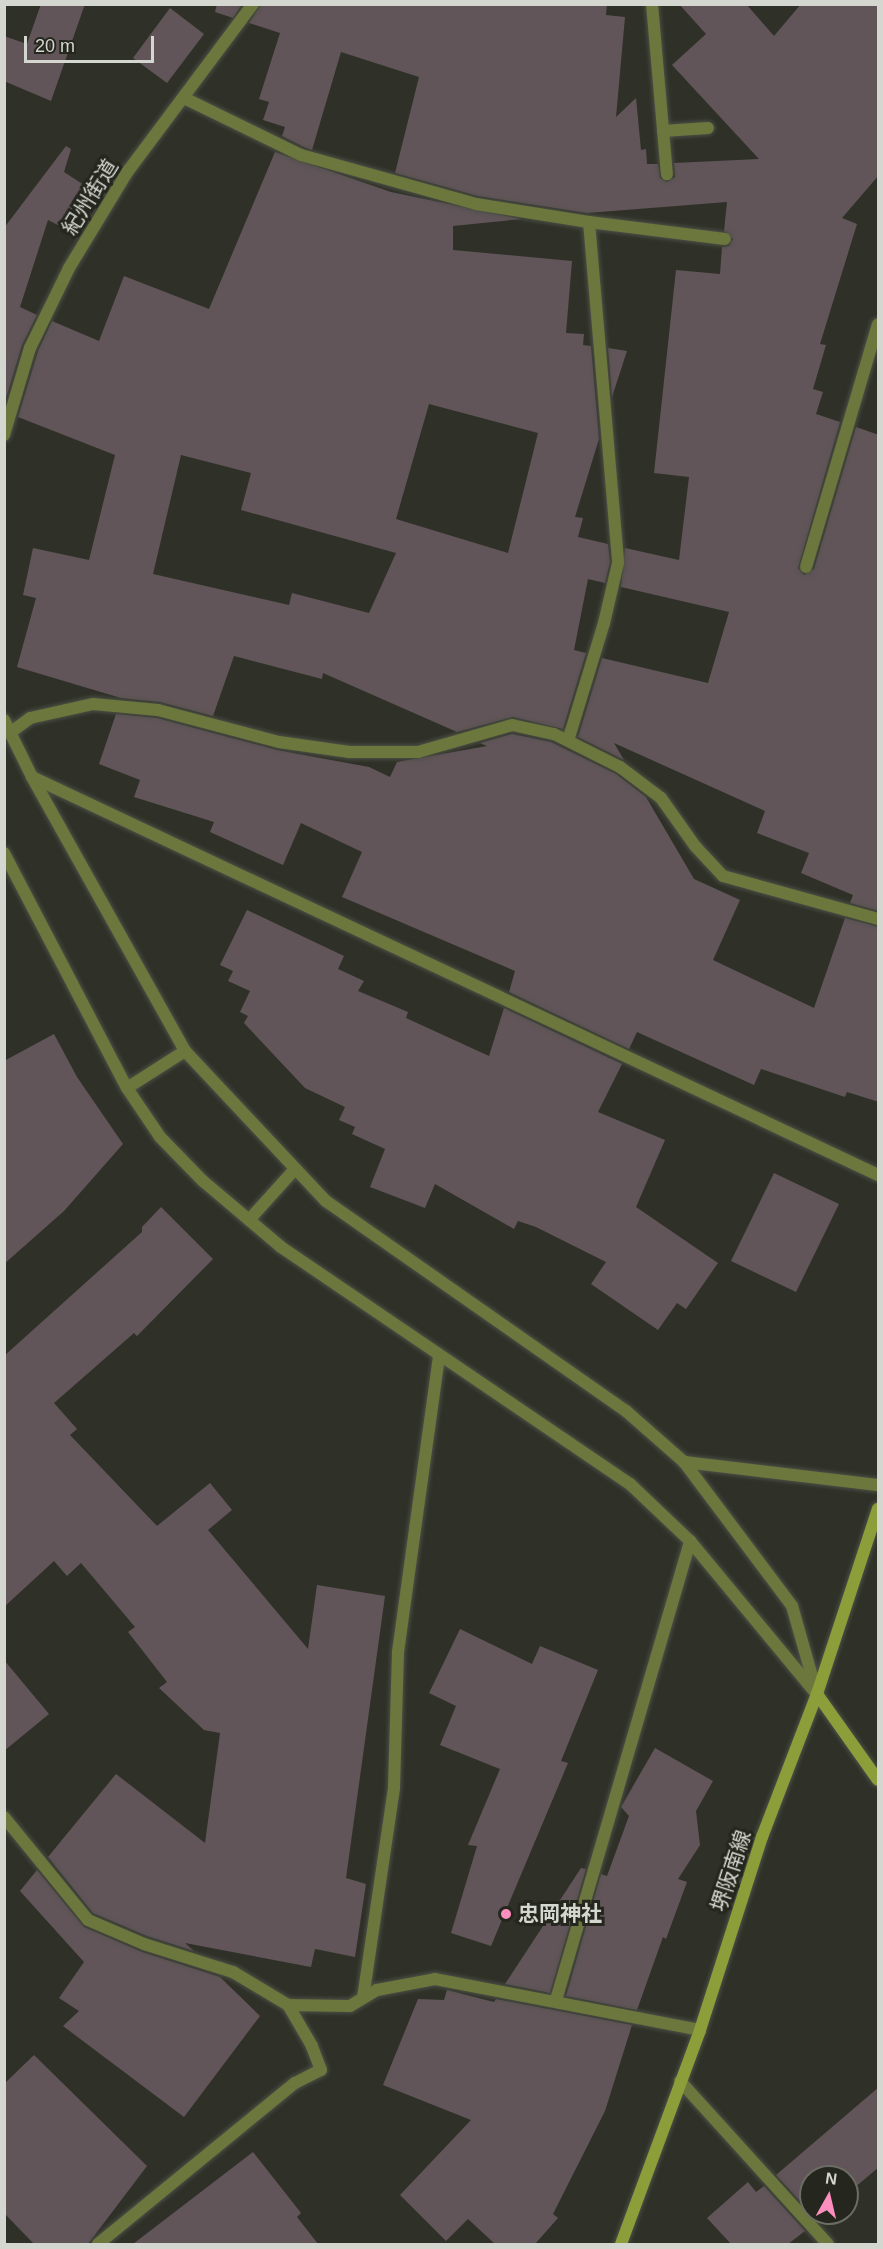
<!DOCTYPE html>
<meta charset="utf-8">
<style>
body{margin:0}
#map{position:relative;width:883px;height:2249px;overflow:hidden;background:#2f3128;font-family:Helvetica,"Noto Sans JP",sans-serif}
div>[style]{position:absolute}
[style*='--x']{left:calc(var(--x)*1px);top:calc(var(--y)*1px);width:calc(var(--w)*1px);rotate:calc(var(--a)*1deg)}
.building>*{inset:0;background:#615559}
.roads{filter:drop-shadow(0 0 2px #4d4f46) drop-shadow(0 0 2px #4d4f46)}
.lane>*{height:12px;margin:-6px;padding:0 6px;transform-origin:6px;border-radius:6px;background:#6b773c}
.street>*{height:12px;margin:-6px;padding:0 6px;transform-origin:6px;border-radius:6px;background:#6b773c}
.secondary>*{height:12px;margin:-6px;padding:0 6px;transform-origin:6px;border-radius:6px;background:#8c9e39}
.dots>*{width:16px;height:16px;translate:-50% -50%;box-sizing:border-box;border:3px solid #25271e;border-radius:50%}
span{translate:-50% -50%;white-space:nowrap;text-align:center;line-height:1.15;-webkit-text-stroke:6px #25271e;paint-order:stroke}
.street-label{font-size:21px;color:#d4d6d0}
.poi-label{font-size:21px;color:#d4d6d0;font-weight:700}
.left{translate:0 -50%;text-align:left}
.frame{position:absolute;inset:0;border:6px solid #d4d6d0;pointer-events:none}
.north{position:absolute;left:799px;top:2165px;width:60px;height:60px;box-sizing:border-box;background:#25271e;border:2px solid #6b6d65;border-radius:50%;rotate:8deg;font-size:16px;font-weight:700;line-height:24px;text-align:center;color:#d4d6d0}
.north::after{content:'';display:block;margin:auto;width:21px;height:27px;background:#fd8ebe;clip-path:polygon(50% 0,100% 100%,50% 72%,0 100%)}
.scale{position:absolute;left:24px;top:36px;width:130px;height:27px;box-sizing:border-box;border:3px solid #d4d6d0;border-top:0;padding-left:8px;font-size:18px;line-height:21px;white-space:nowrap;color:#d4d6d0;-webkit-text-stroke:4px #25271e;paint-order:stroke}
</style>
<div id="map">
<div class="building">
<div style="clip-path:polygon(41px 4px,85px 4px,51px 101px,4px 81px,4px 36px,27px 44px)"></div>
<div style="clip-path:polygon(217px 4px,242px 4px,233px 18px,215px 12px)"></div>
<div style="clip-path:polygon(261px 4px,607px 4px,606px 15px,625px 17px,616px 117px,636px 98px,641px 150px,646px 149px,647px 164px,658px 164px,660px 178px,667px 182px,675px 177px,674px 163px,759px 159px,672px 65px,706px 34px,679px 4px,746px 4px,774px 36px,801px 4px,879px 4px,879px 175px,842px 218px,857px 224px,820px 344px,826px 345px,813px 389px,823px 392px,816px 414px,840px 422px,798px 568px,804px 575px,814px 569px,856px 427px,879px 435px,879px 911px,850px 903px,853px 895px,801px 873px,809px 853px,757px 833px,765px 811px,614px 743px,624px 760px,578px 737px,602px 658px,708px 683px,729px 612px,621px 587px,625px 548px,679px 560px,689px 477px,654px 473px,676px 270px,720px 274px,722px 247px,729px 246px,733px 239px,724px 231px,727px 202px,587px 213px,478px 196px,395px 173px,419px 77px,341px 52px,312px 150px,304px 147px,282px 136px,285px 127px,263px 120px,269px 102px,259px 99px,280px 33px,249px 23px)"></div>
<div style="clip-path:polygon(170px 8px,204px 34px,167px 83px,133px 58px)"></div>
<div style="clip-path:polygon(66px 146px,71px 149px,64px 172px,87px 187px,64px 223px,58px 225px,48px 220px,20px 307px,37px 315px,22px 345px,4px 405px,4px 228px)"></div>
<div style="clip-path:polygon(evenodd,275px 152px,391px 192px,521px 219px,453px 226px,453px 250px,572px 261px,566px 333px,584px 334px,583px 345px,591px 346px,599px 439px,575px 517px,583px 518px,578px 537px,608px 544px,610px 562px,605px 583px,588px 579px,574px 650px,586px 653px,563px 729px,513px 717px,457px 732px,323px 673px,322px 679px,234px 656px,213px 716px,160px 702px,121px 698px,17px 667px,36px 598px,23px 595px,33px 548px,89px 560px,115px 455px,18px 417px,38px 351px,52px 321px,99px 341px,124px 276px,209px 309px,275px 152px,429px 404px,538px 433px,508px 553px,396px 519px,429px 404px,275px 152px,181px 455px,251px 473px,241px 510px,396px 553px,369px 613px,292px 593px,289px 605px,153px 574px,181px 455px)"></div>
<div style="clip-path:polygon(608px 348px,627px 351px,612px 397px)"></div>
<div style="clip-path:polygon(116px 714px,157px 718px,277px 750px,369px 767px,390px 777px,397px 762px,487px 746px,480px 743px,512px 734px,551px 742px,616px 774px,646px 797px,694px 879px,740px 900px,713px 960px,814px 1008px,845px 918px,879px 927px,879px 1102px,847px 1092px,845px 1097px,761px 1069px,754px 1085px,637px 1032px,629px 1049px,509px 992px,515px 971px,342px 897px,362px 852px,301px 823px,283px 865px,210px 832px,214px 822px,134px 797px,140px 780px,99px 764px)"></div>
<div style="clip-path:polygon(247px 910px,344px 956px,338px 969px,364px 981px,358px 991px,408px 1012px,406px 1018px,489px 1056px,504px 1008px,622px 1064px,598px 1112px,665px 1140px,636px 1207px,718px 1263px,686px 1309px,677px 1303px,658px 1330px,591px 1284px,606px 1262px,536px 1227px,518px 1221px,514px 1229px,435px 1184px,425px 1208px,370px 1187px,385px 1149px,352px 1134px,355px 1127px,339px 1120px,345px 1107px,305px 1088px,244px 1023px,248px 1016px,240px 1012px,250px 991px,228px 981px,233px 971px,220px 965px)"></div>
<div style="clip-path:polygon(54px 1034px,77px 1077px,123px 1144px,64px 1211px,4px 1264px,4px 1061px)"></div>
<div style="clip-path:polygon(774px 1173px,839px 1204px,796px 1292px,731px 1261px)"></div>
<div style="clip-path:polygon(161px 1207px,213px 1259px,137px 1336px,134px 1333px,54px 1403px,77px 1429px,70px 1435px,157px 1526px,210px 1483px,232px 1510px,208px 1530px,308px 1649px,317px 1585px,385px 1596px,346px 1878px,366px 1884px,355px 1957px,315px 1949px,311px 1967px,185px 1943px,194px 1951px,147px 1936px,93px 1913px,48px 1857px,116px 1774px,205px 1843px,220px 1733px,204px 1730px,159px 1688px,167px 1682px,128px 1632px,135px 1627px,81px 1563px,67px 1576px,54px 1561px,4px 1607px,4px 1356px,142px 1232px,142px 1227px)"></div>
<div style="clip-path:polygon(460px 1629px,532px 1664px,540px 1646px,598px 1670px,561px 1761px,568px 1763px,491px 1946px,451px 1933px,477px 1846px,468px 1845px,500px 1769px,440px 1745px,456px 1706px,429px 1693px)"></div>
<div style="clip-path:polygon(4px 1660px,49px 1714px,4px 1751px)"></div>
<div style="clip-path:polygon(655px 1748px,713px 1781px,696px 1811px,700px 1845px,678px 1879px,687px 1882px,666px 1939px,663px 1937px,637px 2010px,566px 1996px,601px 1874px,607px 1876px,629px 1816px,621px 1807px)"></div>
<div style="clip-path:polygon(581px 1868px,586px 1869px,550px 1993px,505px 1984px)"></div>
<div style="clip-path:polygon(37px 1870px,84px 1927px,142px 1952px,220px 1977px,260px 2016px,184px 2117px,63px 2026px,79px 2011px,59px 1998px,84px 1962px,20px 1891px)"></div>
<div style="clip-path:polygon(447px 1990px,494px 2002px,496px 1999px,632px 2025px,605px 2111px,553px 2214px,558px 2218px,535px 2244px,495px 2244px,468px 2219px,446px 2241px,400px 2195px,471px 2120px,383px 2085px,418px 1999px,444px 2000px)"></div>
<div style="clip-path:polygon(34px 2055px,147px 2166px,88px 2244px,34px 2244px,4px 2213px,4px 2084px)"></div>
<div style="clip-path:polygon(879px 2087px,879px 2167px,847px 2194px,847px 2177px,811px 2177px,811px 2213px,776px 2175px)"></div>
<div style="clip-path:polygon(253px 2152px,301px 2213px,297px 2217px,318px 2244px,133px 2244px)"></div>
<div style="clip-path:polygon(748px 2182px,756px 2192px,764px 2186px,805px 2231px,788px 2244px,731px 2244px,707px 2218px)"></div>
</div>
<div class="roads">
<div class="lane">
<div style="--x:589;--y:222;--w:137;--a:7.1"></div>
</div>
<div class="street">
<div style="--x:652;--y:4;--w:171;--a:85"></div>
<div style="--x:184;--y:98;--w:130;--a:26"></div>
<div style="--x:301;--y:155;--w:182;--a:15.6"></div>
<div style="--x:476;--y:204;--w:114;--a:9.1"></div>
<div style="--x:589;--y:222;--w:342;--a:85.1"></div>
<div style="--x:618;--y:563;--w:62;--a:103.1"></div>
<div style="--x:604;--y:623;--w:123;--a:107"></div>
<div style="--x:663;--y:131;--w:45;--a:-3.8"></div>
<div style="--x:4;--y:435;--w:91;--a:-73.4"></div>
<div style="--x:30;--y:348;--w:89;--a:-64"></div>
<div style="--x:69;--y:268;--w:114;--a:-58.7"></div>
<div style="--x:128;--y:171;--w:209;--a:-53.2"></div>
<div style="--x:806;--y:567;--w:253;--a:-73.5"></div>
<div style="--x:4;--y:720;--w:64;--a:63.8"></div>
<div style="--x:32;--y:777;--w:314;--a:60.8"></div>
<div style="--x:185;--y:1051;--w:206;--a:46.8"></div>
<div style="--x:326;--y:1201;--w:366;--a:35"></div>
<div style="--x:626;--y:1411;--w:77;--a:41.3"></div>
<div style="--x:684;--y:1462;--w:180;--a:53.1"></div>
<div style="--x:792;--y:1606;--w:91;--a:74.1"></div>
<div style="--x:11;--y:732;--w:24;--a:-36"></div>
<div style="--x:30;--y:718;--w:65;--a:-12.5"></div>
<div style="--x:93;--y:704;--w:65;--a:5.3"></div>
<div style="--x:158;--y:710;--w:125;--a:14.8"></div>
<div style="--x:279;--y:742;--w:71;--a:8.1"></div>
<div style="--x:349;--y:752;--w:69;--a:0"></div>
<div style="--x:418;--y:752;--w:98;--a:-16"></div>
<div style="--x:512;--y:725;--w:43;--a:12.1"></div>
<div style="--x:554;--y:734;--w:74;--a:26.6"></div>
<div style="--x:620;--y:767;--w:51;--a:37.1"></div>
<div style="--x:661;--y:798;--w:59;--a:54.7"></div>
<div style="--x:695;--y:846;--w:41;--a:47"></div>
<div style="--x:723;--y:876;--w:161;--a:15.5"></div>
<div style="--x:32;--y:777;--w:935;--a:25.19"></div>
<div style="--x:4;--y:853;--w:265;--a:62.4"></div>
<div style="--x:127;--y:1088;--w:59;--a:56"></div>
<div style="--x:160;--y:1137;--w:62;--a:45.7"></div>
<div style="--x:203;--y:1181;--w:102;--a:40.2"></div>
<div style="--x:281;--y:1247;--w:422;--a:34.2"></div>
<div style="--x:630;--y:1484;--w:83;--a:43.5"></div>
<div style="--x:690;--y:1541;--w:195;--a:50.4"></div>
<div style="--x:127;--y:1088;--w:69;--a:-32.5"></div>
<div style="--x:249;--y:1220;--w:67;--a:-48"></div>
<div style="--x:684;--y:1462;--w:195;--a:6.8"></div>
<div style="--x:4;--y:1817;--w:133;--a:50.8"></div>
<div style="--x:88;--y:1920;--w:61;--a:23.2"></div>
<div style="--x:144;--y:1944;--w:93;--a:17.5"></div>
<div style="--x:233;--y:1972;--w:64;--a:31"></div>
<div style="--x:288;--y:2005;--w:62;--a:0.9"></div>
<div style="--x:350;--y:2006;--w:31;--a:-31"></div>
<div style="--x:377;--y:1990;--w:59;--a:-10.7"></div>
<div style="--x:435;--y:1979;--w:270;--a:10.9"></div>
<div style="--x:363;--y:1998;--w:213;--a:-81.6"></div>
<div style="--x:394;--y:1787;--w:135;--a:-88.3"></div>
<div style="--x:398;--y:1652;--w:297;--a:-82.1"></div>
<div style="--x:556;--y:2000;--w:478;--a:-73.7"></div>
<div style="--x:680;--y:2081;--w:220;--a:47.8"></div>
<div style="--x:98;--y:2244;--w:254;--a:-39.3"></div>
<div style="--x:295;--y:2083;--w:29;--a:-27"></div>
<div style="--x:321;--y:2070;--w:26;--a:-111"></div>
<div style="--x:312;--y:2046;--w:48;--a:-120.3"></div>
</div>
<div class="secondary">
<div style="--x:817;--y:1694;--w:105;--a:54.7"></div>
<div style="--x:621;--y:2244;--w:228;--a:-69.7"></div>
<div style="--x:700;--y:2030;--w:203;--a:-72.2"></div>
<div style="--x:762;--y:1837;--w:153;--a:-69"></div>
<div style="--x:817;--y:1694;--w:195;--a:-71.8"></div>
</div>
</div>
<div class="dots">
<div style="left:506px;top:1914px;background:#fd8ebe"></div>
</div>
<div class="street-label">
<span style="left:90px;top:197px;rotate:-58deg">紀州街道</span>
<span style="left:731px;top:1871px;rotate:-72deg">堺阪南線</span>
</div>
<div class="poi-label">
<span class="left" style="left:518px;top:1914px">忠岡神社</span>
</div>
<div class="frame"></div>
<div class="north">N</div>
<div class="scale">20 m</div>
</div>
